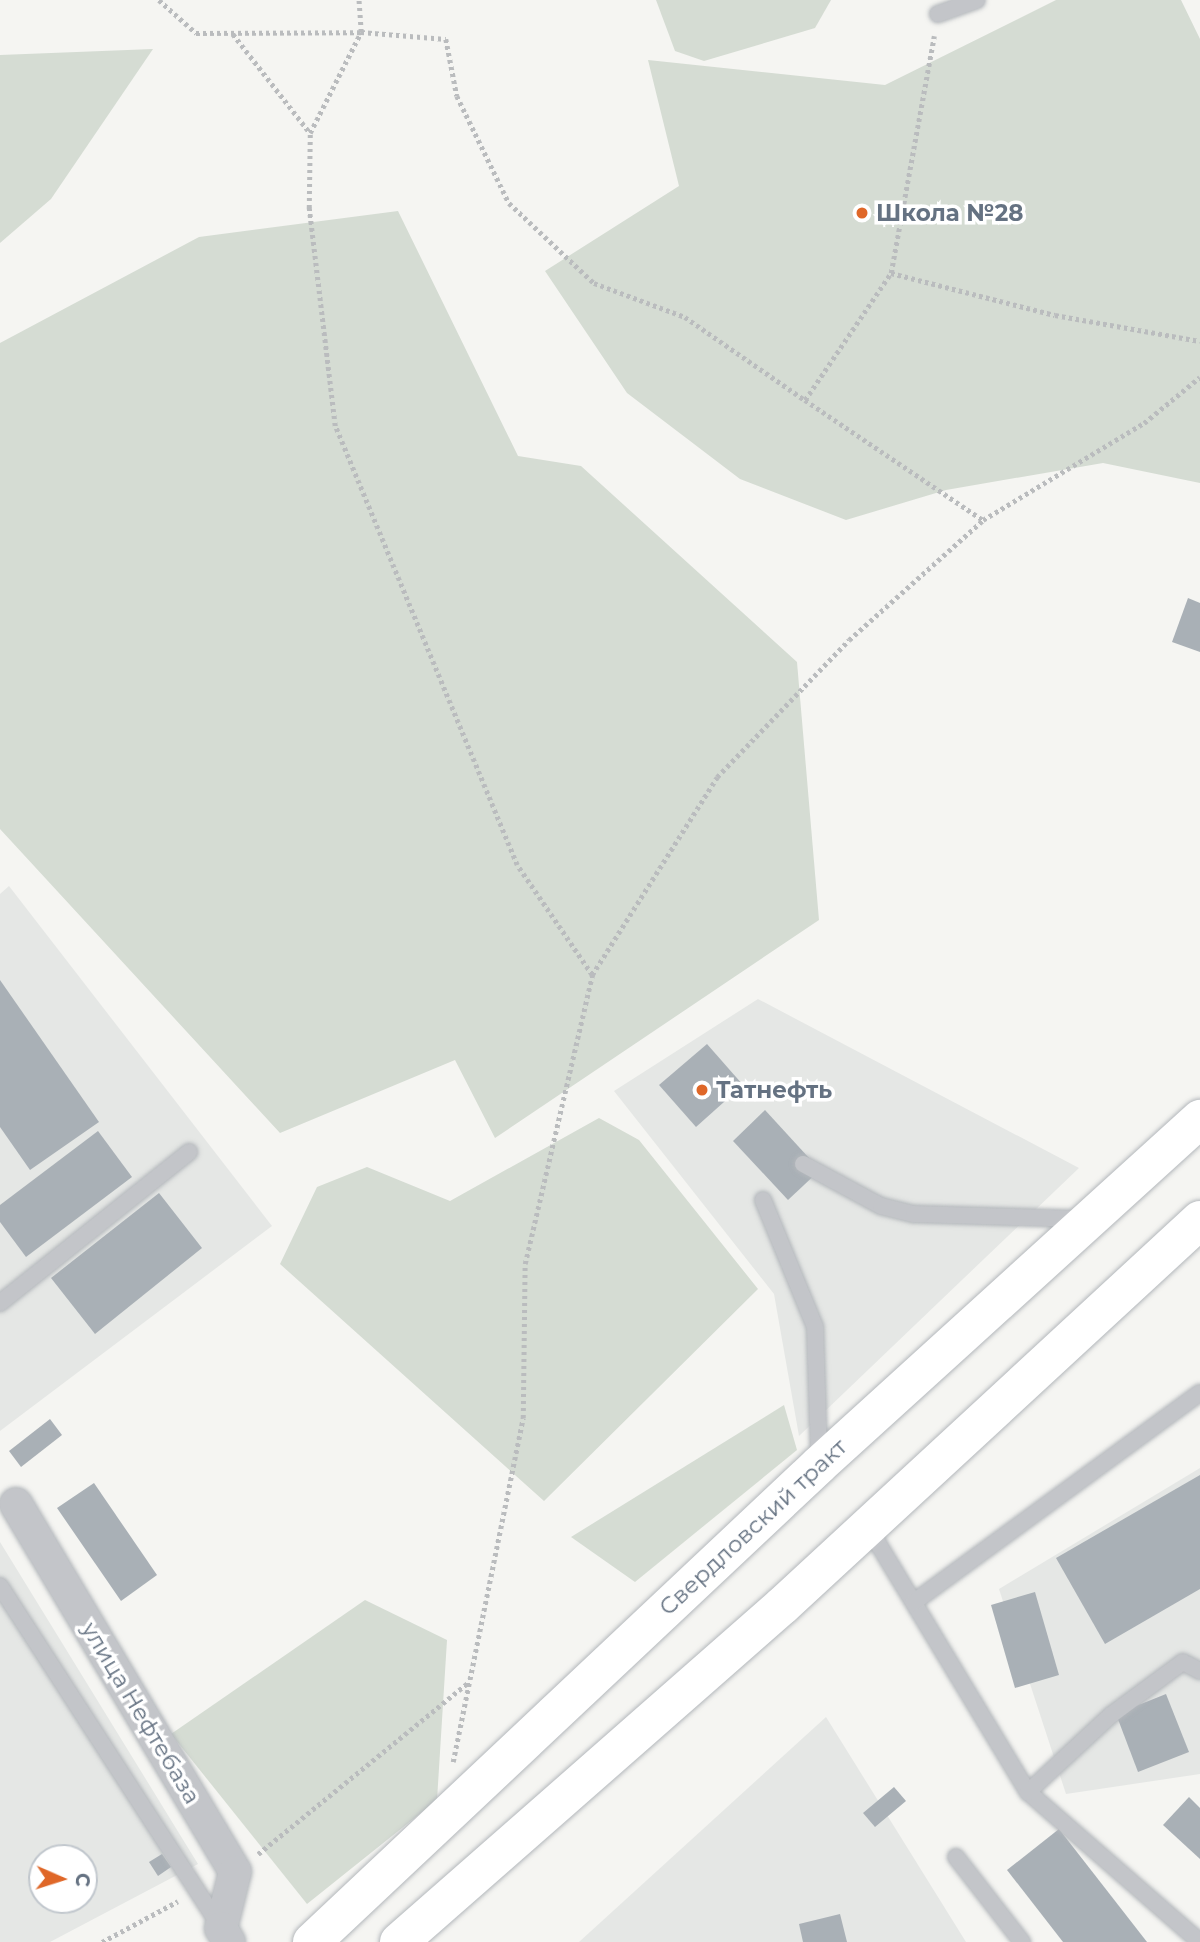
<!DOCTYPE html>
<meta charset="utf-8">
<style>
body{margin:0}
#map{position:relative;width:1200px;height:1942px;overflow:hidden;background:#f5f5f2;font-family:Montserrat,sans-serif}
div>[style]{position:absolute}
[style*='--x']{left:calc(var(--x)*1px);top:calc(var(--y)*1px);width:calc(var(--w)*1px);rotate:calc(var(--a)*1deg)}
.built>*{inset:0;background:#e5e7e5}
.green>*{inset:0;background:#d5dcd3}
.building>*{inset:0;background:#a9b0b6}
.path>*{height:4.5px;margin-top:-2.25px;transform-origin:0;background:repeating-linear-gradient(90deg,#babcbe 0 3.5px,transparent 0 7px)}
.roads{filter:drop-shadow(0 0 2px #b3b7bb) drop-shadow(0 0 2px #b3b7bb)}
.service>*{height:16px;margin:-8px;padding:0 8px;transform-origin:8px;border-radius:8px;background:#c3c5c9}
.minor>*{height:32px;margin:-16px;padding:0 16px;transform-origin:16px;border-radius:16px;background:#c3c5c9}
.primary>*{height:38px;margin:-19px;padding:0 19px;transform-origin:19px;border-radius:19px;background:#fff}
.dots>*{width:19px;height:19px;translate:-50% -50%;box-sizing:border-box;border:4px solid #fff;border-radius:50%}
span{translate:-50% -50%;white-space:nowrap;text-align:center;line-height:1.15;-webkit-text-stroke:7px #fff;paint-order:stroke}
.poi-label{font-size:23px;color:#657282;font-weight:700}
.left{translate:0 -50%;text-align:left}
.street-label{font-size:23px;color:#657282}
.north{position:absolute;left:28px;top:1844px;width:70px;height:70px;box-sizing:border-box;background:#fff;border:2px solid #c1c7cd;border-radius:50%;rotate:93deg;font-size:19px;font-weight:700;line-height:28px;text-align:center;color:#657282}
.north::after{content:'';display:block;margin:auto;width:24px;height:32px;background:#df6728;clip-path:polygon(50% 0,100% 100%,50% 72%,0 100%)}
</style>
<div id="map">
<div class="built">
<div style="clip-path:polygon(9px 886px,272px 1226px,0 1431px,0 894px)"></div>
<div style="clip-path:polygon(758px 999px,1079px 1168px,799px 1436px,774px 1294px,614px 1091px)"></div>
<div style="clip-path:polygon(1200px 1468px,1200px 1774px,1066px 1794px,999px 1589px)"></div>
<div style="clip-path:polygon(evenodd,0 1542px,198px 1864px,50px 1942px,0 1942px,0 1542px,42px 1858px,84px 1858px,84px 1900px,42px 1900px,42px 1858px)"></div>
<div style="clip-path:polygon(826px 1717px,966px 1942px,579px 1942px)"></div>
</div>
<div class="green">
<div style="clip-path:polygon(656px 0,831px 0,815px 28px,704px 61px,675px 51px)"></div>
<div style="clip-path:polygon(1056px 0,1181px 0,1200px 39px,1200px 483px,1103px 463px,946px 490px,846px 520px,740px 479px,627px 393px,545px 271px,679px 186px,648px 60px,885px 85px)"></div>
<div style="clip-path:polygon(153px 49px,51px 199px,0 243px,0 55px)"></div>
<div style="clip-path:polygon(398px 211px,518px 456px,581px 466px,797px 662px,819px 920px,495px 1138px,455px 1060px,280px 1133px,0 829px,0 343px,199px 237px)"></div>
<div style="clip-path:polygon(599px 1118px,639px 1140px,758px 1289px,544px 1501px,280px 1264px,317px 1187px,367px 1167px,450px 1201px)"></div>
<div style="clip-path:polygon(784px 1405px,797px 1450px,635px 1582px,571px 1537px)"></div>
<div style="clip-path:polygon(365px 1600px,447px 1640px,437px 1800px,307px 1904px,171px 1734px)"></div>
</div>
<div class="building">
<div style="clip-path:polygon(1188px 598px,1200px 603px,1200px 652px,1172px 642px)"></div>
<div style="clip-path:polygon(0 980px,99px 1122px,30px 1170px,0 1127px)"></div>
<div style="clip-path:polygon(707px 1044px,743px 1085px,696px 1127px,659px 1085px)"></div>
<div style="clip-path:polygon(765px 1110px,820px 1170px,788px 1200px,733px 1141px)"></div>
<div style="clip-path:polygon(98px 1131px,132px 1177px,26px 1257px,0 1222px,0 1205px)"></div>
<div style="clip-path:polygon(159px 1193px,202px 1248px,95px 1334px,51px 1278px)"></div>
<div style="clip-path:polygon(50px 1419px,62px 1435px,21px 1467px,9px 1451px)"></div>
<div style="clip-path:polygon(1200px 1475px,1200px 1589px,1105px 1644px,1056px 1558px)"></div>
<div style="clip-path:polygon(94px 1483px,157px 1575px,121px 1601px,57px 1508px)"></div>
<div style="clip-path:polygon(1035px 1592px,1059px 1675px,1015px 1688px,991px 1605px)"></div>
<div style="clip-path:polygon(1166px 1694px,1189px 1752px,1138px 1772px,1116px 1714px)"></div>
<div style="clip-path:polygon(894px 1787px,906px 1801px,875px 1827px,863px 1813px)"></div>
<div style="clip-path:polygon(1189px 1797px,1200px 1808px,1200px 1859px,1163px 1825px)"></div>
<div style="clip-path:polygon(1059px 1829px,1147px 1942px,1063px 1942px,1007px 1870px)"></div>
<div style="clip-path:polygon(162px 1854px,171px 1867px,158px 1876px,149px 1862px)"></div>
<div style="clip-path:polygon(840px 1914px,847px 1942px,803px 1942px,799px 1924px)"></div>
</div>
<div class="path">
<div style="--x:159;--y:0;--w:50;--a:41.7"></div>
<div style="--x:196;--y:33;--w:165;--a:-0.3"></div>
<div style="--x:361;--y:32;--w:32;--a:-94"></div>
<div style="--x:233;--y:34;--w:125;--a:52.1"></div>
<div style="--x:891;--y:273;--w:241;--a:-79.7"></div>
<div style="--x:805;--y:400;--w:215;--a:34"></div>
<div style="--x:592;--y:975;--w:133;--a:-124.3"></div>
<div style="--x:517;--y:865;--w:475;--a:-112.5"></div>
<div style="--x:335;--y:426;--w:220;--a:-96.8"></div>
<div style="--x:309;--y:208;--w:75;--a:-89.2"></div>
<div style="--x:310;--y:133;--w:113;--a:-63.2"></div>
<div style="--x:361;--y:32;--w:85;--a:4.7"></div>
<div style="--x:446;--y:39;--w:58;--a:79.1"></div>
<div style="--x:457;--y:96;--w:119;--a:64.1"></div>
<div style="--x:509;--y:203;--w:117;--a:43.3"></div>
<div style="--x:594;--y:283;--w:97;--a:20.5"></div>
<div style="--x:685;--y:317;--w:146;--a:34.7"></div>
<div style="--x:805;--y:400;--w:153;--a:-55.9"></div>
<div style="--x:891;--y:273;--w:169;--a:14.4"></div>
<div style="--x:1055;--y:315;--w:147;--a:10.2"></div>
<div style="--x:453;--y:1762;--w:351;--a:-78.5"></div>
<div style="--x:523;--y:1418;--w:154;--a:-89.3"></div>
<div style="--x:525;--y:1264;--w:297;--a:-76.9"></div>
<div style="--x:592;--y:975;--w:234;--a:-57.7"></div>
<div style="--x:717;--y:777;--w:190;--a:-46.1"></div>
<div style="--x:849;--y:640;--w:180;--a:-41.8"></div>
<div style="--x:983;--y:520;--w:188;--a:-31.1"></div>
<div style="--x:1144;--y:423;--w:72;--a:-39.4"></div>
<div style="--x:258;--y:1854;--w:271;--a:-39.2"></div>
<div style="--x:102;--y:1942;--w:86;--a:-28.3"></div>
</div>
<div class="roads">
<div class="service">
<div style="--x:938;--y:14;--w:41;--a:-19.7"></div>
<div style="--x:803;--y:1164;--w:89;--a:28.3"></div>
<div style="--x:881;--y:1206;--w:34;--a:14"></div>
<div style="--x:914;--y:1214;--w:168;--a:1.7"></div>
<div style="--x:763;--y:1200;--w:137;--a:67.7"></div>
<div style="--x:815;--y:1327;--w:129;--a:88.2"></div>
<div style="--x:0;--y:1303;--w:242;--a:-38.6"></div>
<div style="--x:868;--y:1527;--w:310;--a:58.9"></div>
<div style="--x:1028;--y:1792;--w:228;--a:41.1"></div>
<div style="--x:0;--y:1586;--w:405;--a:57.1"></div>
<div style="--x:914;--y:1602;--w:354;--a:-36.2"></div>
<div style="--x:1028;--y:1792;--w:113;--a:-42.9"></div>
<div style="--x:1111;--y:1715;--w:89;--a:-36.4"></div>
<div style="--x:1183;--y:1662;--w:19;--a:28"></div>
<div style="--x:956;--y:1857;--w:108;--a:52.2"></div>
</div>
<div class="minor">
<div style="--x:16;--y:1504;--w:428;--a:59.2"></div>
<div style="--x:235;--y:1872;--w:58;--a:104"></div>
<div style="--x:221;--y:1928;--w:16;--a:60"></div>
</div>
<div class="primary">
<div style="--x:312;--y:1942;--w:696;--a:-43.25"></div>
<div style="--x:819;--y:1465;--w:515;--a:-42.24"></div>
<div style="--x:399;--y:1942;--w:509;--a:-41.26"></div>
<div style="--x:782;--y:1606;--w:569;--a:-42.72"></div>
</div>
</div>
<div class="dots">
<div style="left:862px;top:213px;background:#df6728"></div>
<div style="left:702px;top:1090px;background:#df6728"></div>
</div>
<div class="poi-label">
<span class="left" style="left:876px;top:213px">Школа №28</span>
<span class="left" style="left:716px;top:1090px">Татнефть</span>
</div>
<div class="street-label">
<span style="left:753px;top:1527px;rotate:-43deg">Свердловский тракт</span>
<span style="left:141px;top:1713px;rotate:59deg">улица Нефтебаза</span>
</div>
<div class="north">С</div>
</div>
